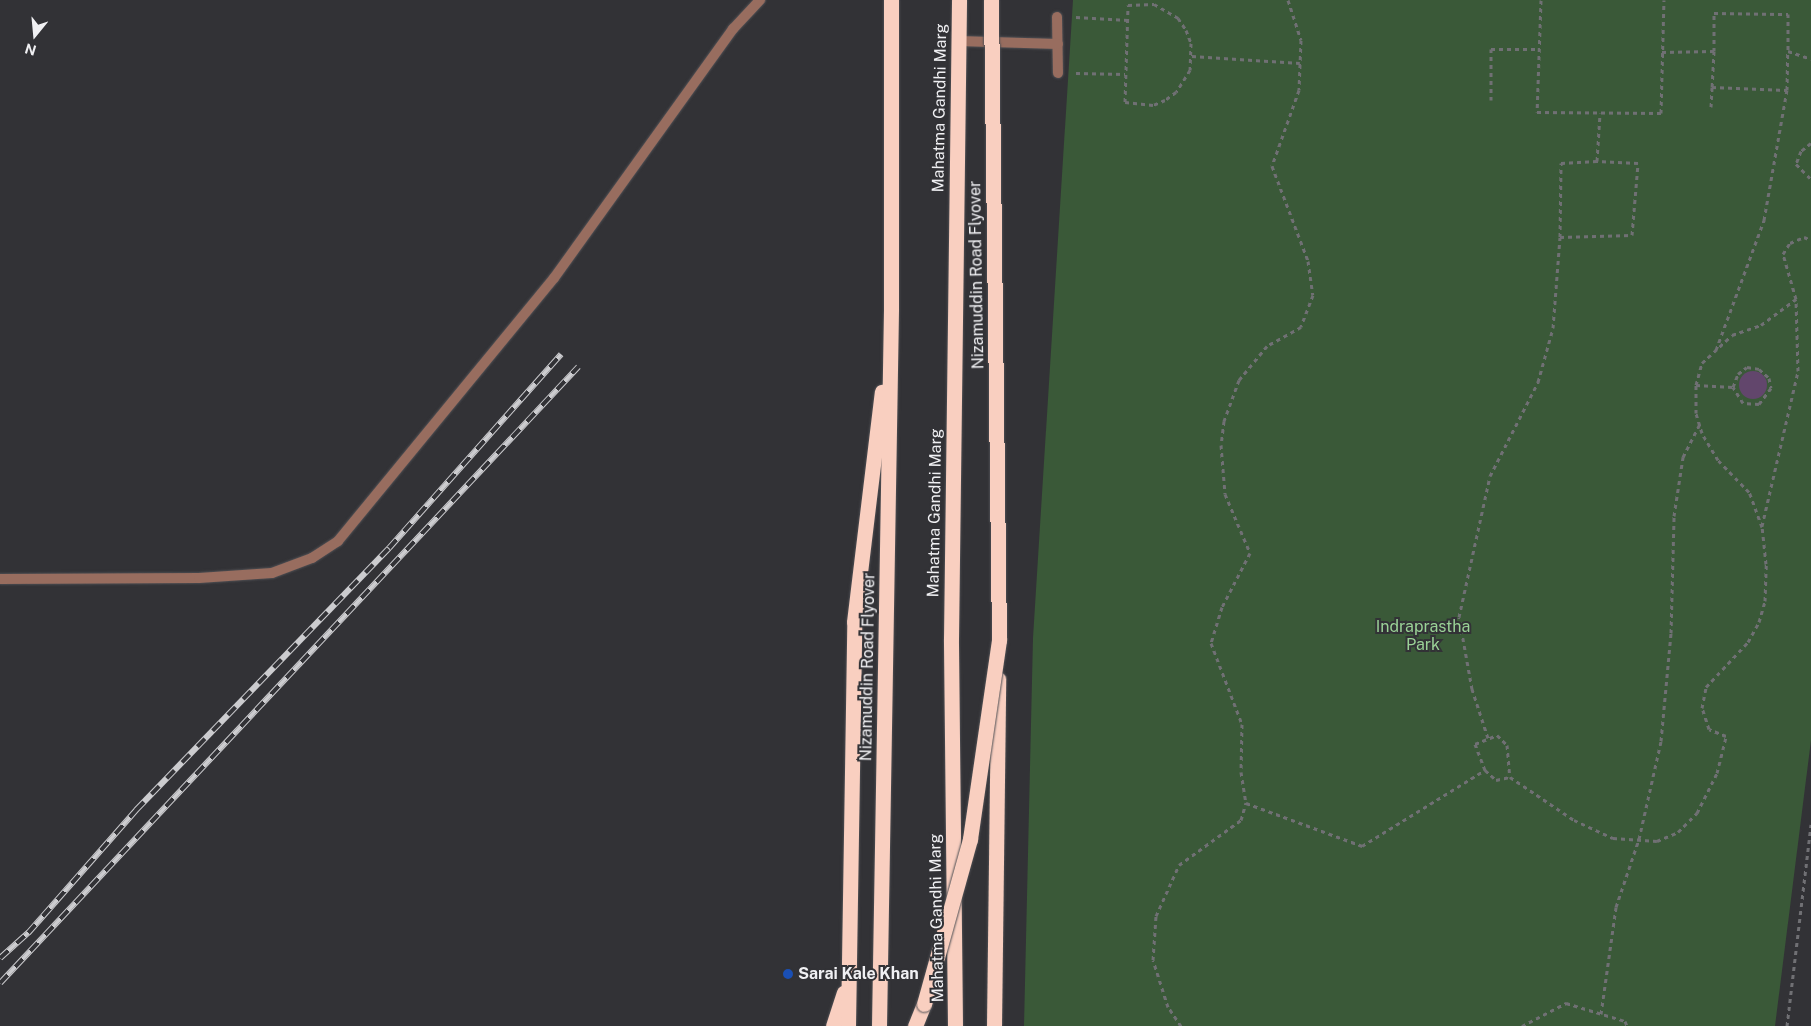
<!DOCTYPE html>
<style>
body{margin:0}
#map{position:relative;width:1811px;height:1026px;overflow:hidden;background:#323236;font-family:"Public Sans",sans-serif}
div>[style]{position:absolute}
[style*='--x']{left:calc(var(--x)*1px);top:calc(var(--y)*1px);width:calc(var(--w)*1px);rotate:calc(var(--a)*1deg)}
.green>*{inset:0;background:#3a5938}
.building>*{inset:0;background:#62466c}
.round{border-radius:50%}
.path>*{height:3px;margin-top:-1.5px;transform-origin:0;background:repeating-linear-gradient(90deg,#707074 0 4px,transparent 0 8px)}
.roads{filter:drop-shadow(0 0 1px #505054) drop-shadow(0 0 1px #505054)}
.lane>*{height:10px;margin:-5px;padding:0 5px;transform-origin:5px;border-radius:5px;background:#986d5f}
.street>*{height:10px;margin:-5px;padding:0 5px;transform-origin:5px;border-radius:5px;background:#986d5f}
.highway>*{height:15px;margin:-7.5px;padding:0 7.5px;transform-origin:7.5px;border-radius:7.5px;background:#f9cfc0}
.rail>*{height:5.5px;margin-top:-2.75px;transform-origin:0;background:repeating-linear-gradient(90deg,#323236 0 11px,#cccccf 0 22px);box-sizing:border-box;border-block:1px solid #cccccf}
.bridges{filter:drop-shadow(0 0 1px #505054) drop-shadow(0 0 1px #505054)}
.highway-bridge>*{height:15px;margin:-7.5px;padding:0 7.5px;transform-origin:7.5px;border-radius:7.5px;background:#f9cfc0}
.dots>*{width:14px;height:14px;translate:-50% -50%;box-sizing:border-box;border:2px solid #323236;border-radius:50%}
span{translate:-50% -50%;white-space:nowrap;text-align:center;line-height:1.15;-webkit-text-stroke:4px #323236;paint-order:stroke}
.street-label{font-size:16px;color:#f0f0f3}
.park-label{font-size:16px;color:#9ad296}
.poi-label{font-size:16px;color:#f0f0f3;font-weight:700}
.left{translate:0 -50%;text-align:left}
.north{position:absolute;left:10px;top:10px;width:50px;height:50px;-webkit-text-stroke:4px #323236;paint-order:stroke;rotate:197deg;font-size:14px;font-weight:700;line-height:20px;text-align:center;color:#f0f0f3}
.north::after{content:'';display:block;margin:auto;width:18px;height:22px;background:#f0f0f3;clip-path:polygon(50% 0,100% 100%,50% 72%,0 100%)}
</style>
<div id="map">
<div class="green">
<div style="clip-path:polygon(1073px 0,1811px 0,1811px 740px,1775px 1026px,1024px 1026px,1033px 638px)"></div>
</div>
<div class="building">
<div class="round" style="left:1739px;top:371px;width:28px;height:28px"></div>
</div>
<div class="path">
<div style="--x:1288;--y:0;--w:42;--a:72"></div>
<div style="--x:1301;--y:40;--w:50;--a:92.3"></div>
<div style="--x:1299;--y:90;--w:81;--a:109.6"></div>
<div style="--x:1272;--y:166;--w:102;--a:69.2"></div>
<div style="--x:1308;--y:261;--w:34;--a:82"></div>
<div style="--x:1313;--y:295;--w:34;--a:111"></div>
<div style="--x:1301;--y:327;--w:39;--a:151"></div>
<div style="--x:1267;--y:346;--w:44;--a:129.5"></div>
<div style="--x:1239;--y:380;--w:44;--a:110.1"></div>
<div style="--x:1224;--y:421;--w:24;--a:97"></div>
<div style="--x:1221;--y:445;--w:49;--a:85.3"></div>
<div style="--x:1225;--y:494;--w:64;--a:67"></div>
<div style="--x:1250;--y:553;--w:61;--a:117.4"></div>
<div style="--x:1222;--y:607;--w:38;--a:107"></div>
<div style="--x:1211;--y:643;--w:87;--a:69.1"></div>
<div style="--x:1242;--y:724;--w:48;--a:91.2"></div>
<div style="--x:1241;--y:772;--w:31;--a:81"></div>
<div style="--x:1246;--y:803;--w:124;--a:20.3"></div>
<div style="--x:1362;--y:846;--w:145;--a:-31.7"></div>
<div style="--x:1485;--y:770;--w:15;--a:42"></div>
<div style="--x:1496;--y:780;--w:14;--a:-12"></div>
<div style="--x:1510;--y:777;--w:77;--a:33.9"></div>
<div style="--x:1574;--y:820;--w:43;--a:24.8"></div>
<div style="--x:1613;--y:838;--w:44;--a:3.9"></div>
<div style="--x:1657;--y:841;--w:23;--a:-23"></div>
<div style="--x:1678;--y:832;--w:27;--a:-45"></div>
<div style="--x:1697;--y:813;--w:45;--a:-63.4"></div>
<div style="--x:1717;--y:773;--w:38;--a:-76"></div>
<div style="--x:1726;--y:736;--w:18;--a:-158"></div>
<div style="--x:1709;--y:729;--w:22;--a:-108"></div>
<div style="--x:1702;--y:708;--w:21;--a:-79"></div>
<div style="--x:1706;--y:687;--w:62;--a:-47"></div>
<div style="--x:1748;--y:642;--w:23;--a:-61"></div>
<div style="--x:1759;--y:622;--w:22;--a:-74"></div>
<div style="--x:1765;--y:601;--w:37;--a:-88"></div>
<div style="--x:1766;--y:564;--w:37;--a:-96"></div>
<div style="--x:1762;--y:527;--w:37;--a:-110"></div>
<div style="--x:1749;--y:492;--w:45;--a:-134.1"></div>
<div style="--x:1718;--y:460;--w:31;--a:-121"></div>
<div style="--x:1702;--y:433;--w:21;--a:-107"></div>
<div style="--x:1696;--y:413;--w:28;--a:-90"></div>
<div style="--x:1696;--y:385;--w:23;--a:-75"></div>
<div style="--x:1702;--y:363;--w:41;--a:-43"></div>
<div style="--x:1732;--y:335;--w:31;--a:-19"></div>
<div style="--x:1761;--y:325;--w:44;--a:-36.6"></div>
<div style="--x:1796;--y:299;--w:47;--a:-106.1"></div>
<div style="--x:1783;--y:254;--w:13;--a:-58"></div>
<div style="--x:1790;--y:243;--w:15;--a:-23"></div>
<div style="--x:1804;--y:237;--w:8;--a:23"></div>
<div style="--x:1541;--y:0;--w:112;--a:92"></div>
<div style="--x:1537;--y:112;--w:124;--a:0.5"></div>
<div style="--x:1661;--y:113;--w:113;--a:-88.5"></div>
<div style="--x:1154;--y:4;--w:28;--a:30"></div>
<div style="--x:1178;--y:18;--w:14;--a:56"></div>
<div style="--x:1186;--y:30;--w:14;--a:69"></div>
<div style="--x:1191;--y:43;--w:27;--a:92"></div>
<div style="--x:1190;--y:70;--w:26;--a:122"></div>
<div style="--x:1176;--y:92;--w:14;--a:144"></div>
<div style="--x:1165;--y:100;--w:13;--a:157"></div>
<div style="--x:1153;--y:105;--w:28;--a:-174"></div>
<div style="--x:1125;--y:102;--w:97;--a:-88.2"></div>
<div style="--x:1128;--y:5;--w:26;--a:-2"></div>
<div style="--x:1076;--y:17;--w:52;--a:3.3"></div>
<div style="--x:1714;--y:51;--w:38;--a:-90"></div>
<div style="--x:1714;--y:13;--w:74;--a:0.8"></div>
<div style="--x:1788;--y:14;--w:37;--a:90"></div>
<div style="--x:1662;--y:52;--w:52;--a:-1.1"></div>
<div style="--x:1714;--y:51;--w:36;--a:93"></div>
<div style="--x:1712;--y:87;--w:75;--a:2.3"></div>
<div style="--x:1787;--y:90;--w:39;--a:-89"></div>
<div style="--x:1788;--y:51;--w:24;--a:19"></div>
<div style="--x:1192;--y:56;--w:108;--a:3.7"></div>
<div style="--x:1076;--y:73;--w:49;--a:1.2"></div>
<div style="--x:1491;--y:100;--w:51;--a:-90"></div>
<div style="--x:1491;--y:49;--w:48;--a:0"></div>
<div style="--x:1711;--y:107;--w:20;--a:-87"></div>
<div style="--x:1811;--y:143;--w:13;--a:141"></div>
<div style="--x:1801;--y:151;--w:14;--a:111"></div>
<div style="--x:1796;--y:164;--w:21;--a:45"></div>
<div style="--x:1560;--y:237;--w:72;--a:-1.6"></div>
<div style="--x:1632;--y:235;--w:72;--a:-85.2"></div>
<div style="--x:1638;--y:163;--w:41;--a:-177.2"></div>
<div style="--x:1716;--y:350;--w:139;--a:-69.7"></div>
<div style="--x:1764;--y:220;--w:132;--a:-80"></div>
<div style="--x:1696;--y:385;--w:37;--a:3"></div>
<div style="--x:1733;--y:387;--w:14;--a:-69"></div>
<div style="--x:1738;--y:374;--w:11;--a:-38"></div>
<div style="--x:1747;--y:367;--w:12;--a:9"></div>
<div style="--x:1759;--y:369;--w:13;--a:42"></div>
<div style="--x:1769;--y:378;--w:10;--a:79"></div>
<div style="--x:1771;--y:388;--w:20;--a:127"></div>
<div style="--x:1759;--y:404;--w:16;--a:-176"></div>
<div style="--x:1743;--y:403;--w:19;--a:-122"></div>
<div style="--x:1762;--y:526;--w:159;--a:-76.9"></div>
<div style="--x:1798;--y:371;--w:72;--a:-91.6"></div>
<div style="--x:1488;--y:738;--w:52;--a:-108.1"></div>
<div style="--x:1472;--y:689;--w:73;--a:-100.2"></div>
<div style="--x:1459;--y:617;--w:144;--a:-77.6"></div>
<div style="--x:1490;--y:476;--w:106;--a:-62.9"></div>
<div style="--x:1538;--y:382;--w:56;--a:-74.5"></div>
<div style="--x:1553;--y:328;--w:91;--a:-85.6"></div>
<div style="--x:1560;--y:237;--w:74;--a:-89.2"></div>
<div style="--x:1561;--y:163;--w:36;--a:-3"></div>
<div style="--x:1597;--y:161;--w:48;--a:-86.4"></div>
<div style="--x:1485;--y:770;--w:28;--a:-111"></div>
<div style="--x:1475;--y:744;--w:24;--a:-22"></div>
<div style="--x:1497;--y:735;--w:14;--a:45"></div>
<div style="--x:1507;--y:745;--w:32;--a:85"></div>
<div style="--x:1601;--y:1014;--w:108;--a:-82"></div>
<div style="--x:1616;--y:907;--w:72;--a:-71.3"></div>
<div style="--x:1639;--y:839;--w:100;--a:-77.3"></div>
<div style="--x:1661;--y:741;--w:108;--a:-84.7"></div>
<div style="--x:1671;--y:633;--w:117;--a:-88.5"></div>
<div style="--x:1674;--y:516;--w:60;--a:-81.3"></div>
<div style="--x:1683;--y:457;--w:36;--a:-63"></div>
<div style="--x:1181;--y:1026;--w:23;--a:-124"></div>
<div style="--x:1168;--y:1007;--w:49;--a:-107.7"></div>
<div style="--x:1153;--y:960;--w:44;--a:-86.1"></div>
<div style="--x:1156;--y:916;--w:56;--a:-65.7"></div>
<div style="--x:1179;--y:865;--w:77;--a:-36"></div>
<div style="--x:1241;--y:820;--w:18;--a:-74"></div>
<div style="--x:1522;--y:1026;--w:50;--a:-27.6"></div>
<div style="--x:1566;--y:1003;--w:62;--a:17"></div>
<div style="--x:1625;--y:1021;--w:5;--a:68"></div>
<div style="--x:1787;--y:1026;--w:203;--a:-83.2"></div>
</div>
<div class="roads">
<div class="lane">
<div style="--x:1057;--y:17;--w:56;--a:89"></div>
<div style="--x:958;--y:41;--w:100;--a:1.7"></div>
</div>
<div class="street">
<div style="--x:0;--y:579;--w:199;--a:-0.3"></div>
<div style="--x:199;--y:578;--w:73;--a:-3.9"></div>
<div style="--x:272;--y:573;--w:43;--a:-20.6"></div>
<div style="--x:312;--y:558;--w:31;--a:-33"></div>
<div style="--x:338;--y:541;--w:340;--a:-50.6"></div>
<div style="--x:554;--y:278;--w:307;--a:-54.3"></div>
<div style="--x:733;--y:29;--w:40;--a:-47"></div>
</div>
<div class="highway">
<div style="--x:833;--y:1026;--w:35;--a:-72"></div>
<div style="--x:848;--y:1026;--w:404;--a:-89.1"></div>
<div style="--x:854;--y:622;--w:232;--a:-83.1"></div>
<div style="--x:879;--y:1026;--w:718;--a:-89.04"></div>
<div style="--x:891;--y:308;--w:308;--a:-90"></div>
<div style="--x:915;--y:1026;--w:24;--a:-68"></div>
<div style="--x:955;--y:1026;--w:387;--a:-90.6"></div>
<div style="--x:951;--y:639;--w:639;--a:-89.28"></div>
<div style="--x:994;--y:1026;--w:347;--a:-89.3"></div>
</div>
</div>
<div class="rail">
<div style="--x:0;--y:958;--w:38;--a:-42"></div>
<div style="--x:28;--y:933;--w:164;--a:-48.7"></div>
<div style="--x:136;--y:810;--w:364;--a:-46"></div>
<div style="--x:389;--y:548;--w:259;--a:-48.4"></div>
<div style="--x:0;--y:983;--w:845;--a:-46.82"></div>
</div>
<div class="bridges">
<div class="highway-bridge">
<div style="--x:924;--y:1004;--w:171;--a:-74.4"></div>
<div style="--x:970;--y:839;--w:201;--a:-81.7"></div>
<div style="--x:999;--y:640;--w:640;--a:-90.72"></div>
</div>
</div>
<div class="dots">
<div style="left:788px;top:974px;background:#1a4fb4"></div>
</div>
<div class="street-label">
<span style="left:940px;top:108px;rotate:-89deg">Mahatma Gandhi Marg</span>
<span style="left:977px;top:275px;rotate:-91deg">Nizamuddin Road Flyover</span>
<span style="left:935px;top:513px;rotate:-89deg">Mahatma Gandhi Marg</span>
<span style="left:868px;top:667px;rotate:-89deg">Nizamuddin Road Flyover</span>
<span style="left:937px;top:918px;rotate:-91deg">Mahatma Gandhi Marg</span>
</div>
<div class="park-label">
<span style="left:1423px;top:636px">Indraprastha<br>Park</span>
</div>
<div class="poi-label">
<span class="left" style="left:798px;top:974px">Sarai Kale Khan</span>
</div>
<div class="north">N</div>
</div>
